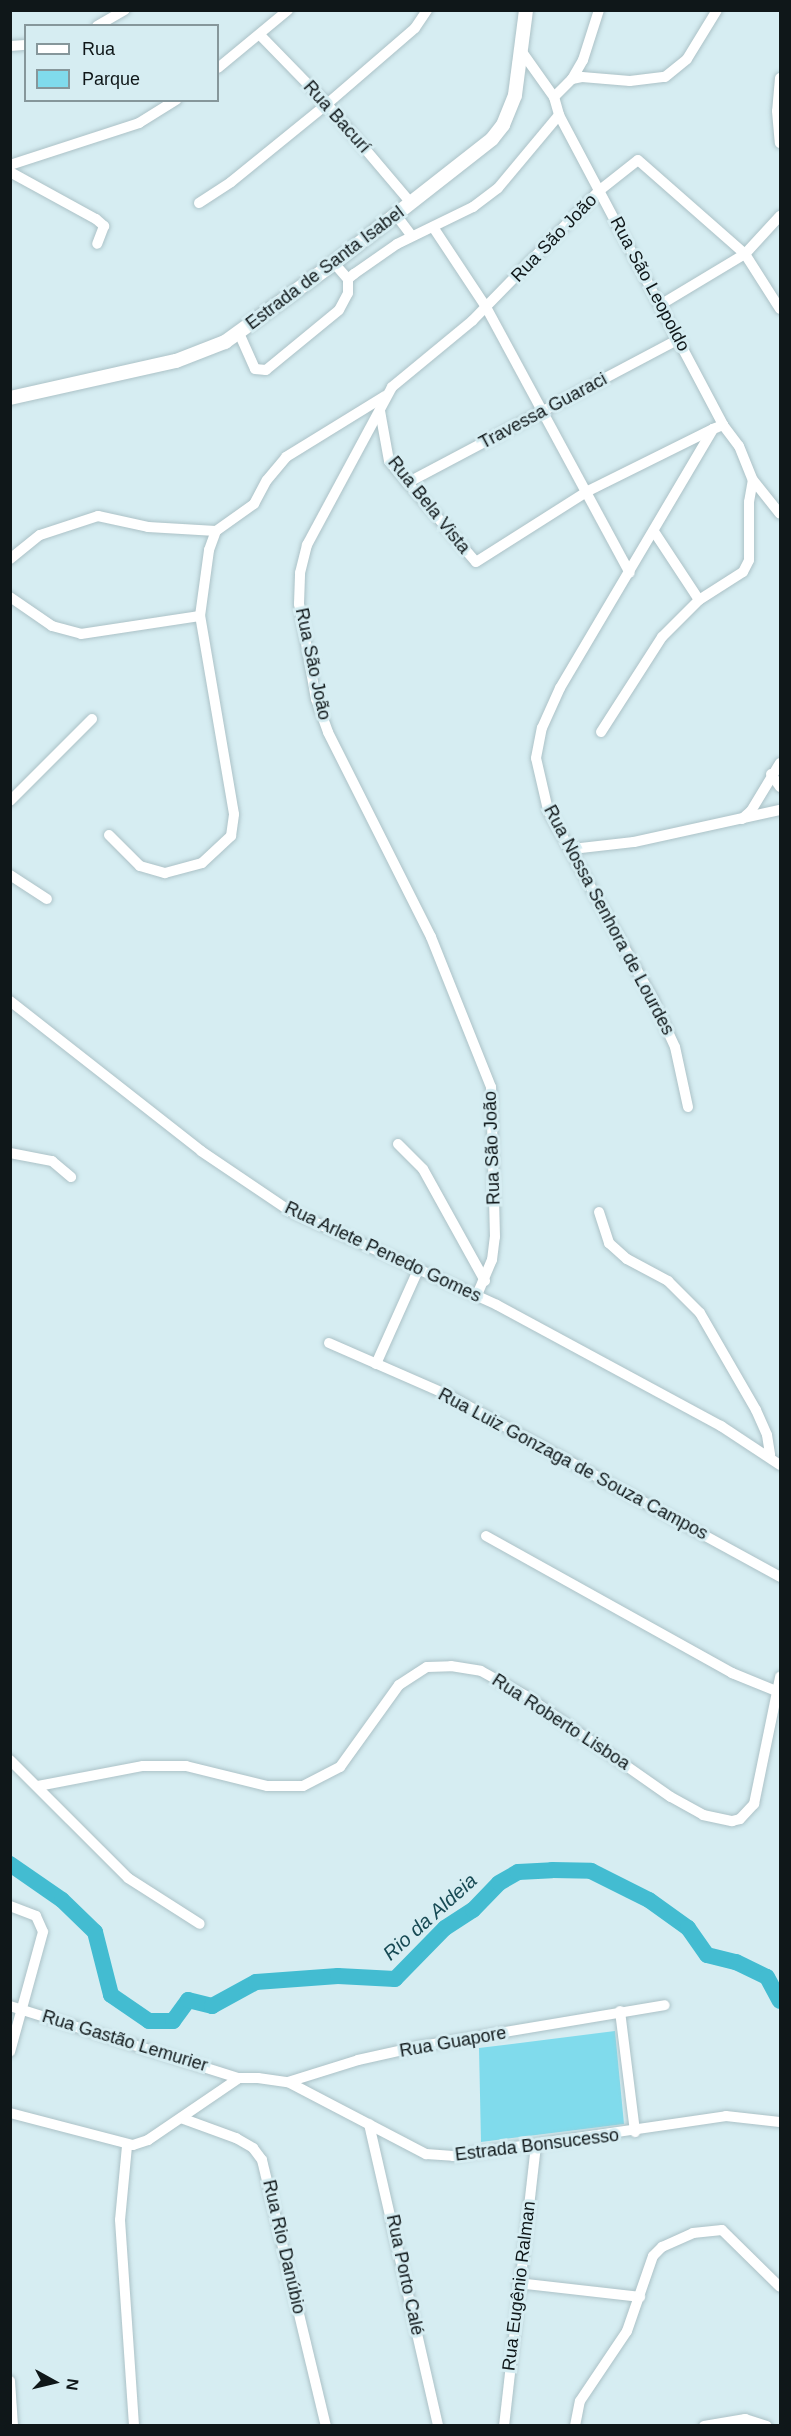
<!DOCTYPE html>
<meta charset="utf-8">
<style>
body{margin:0}
#map{position:relative;width:791px;height:2436px;overflow:hidden;background:#d6edf2;font-family:Arial,sans-serif}
div>[style]{position:absolute}
[style*='--x']{left:calc(var(--x)*1px);top:calc(var(--y)*1px);width:calc(var(--w)*1px);rotate:calc(var(--a)*1deg)}
.green>*{inset:0;background:#80dbec}
.river>*{height:16px;margin:-8px;padding:0 8px;transform-origin:8px;border-radius:8px;background:#43bcd1}
.roads{filter:drop-shadow(0 0 2px #acc2c7) drop-shadow(0 0 2px #acc2c7)}
.minor>*{height:10px;margin:-5px;padding:0 5px;transform-origin:5px;border-radius:5px;background:#fff}
.major>*{height:14px;margin:-7px;padding:0 7px;transform-origin:7px;border-radius:7px;background:#fff}
span{translate:-50% -50%;white-space:nowrap;text-align:center;line-height:1.15;-webkit-text-stroke:6px #d6edf2;paint-order:stroke}
.street-label{font-size:18px;color:#0f1719}
.water-label{font-size:20px;color:#174a54;font-style:italic}
.frame{position:absolute;inset:0;border:12px solid #0f1719;pointer-events:none}
.legend{position:absolute;left:24px;top:24px;width:195px;height:78px;box-sizing:border-box;background:#d6edf2;border:2px solid #86979b;margin:0;padding:8px 10px;list-style:none;font-size:18px;color:#0f1719}
.legend li{display:flex;align-items:center;gap:12px;height:30px}
.legend b{width:30px;border:2px solid #86979b}
.north{position:absolute;left:24px;top:2352px;width:60px;height:60px;-webkit-text-stroke:4px #d6edf2;paint-order:stroke;rotate:98deg;font-size:16px;font-weight:700;line-height:24px;text-align:center;color:#0f1719}
.north::after{content:'';display:block;margin:auto;width:21px;height:27px;background:#0f1719;clip-path:polygon(50% 0,100% 100%,50% 72%,0 100%)}
</style>
<div id="map">
<div class="green">
<div style="clip-path:polygon(615px 2031px,624px 2124px,481px 2142px,479px 2048px)"></div>
</div>
<div class="river">
<div style="--x:10;--y:1864;--w:63;--a:34.7"></div>
<div style="--x:62;--y:1900;--w:46;--a:44.1"></div>
<div style="--x:95;--y:1932;--w:65;--a:75.7"></div>
<div style="--x:111;--y:1995;--w:46;--a:34.4"></div>
<div style="--x:149;--y:2021;--w:24;--a:0"></div>
<div style="--x:173;--y:2021;--w:26;--a:-54"></div>
<div style="--x:188;--y:2000;--w:25;--a:14"></div>
<div style="--x:212;--y:2006;--w:50;--a:-28.6"></div>
<div style="--x:256;--y:1982;--w:82;--a:-4.2"></div>
<div style="--x:338;--y:1976;--w:57;--a:3"></div>
<div style="--x:395;--y:1979;--w:71;--a:-45.6"></div>
<div style="--x:445;--y:1928;--w:33;--a:-33"></div>
<div style="--x:473;--y:1910;--w:37;--a:-46"></div>
<div style="--x:499;--y:1883;--w:22;--a:-30"></div>
<div style="--x:518;--y:1872;--w:34;--a:-3"></div>
<div style="--x:552;--y:1870;--w:39;--a:1"></div>
<div style="--x:591;--y:1871;--w:65;--a:26.6"></div>
<div style="--x:649;--y:1900;--w:48;--a:35.7"></div>
<div style="--x:688;--y:1928;--w:33;--a:55"></div>
<div style="--x:707;--y:1955;--w:30;--a:14"></div>
<div style="--x:736;--y:1962;--w:34;--a:26"></div>
<div style="--x:767;--y:1977;--w:27;--a:62"></div>
</div>
<div class="roads">
<div class="minor">
<div style="--x:97;--y:26;--w:32;--a:-30"></div>
<div style="--x:260;--y:35;--w:96;--a:45.8"></div>
<div style="--x:327;--y:104;--w:128;--a:49.7"></div>
<div style="--x:10;--y:46;--w:16;--a:-4"></div>
<div style="--x:522;--y:52;--w:55;--a:54.6"></div>
<div style="--x:554;--y:97;--w:19;--a:74"></div>
<div style="--x:559;--y:115;--w:351;--a:62.1"></div>
<div style="--x:723;--y:425;--w:26;--a:53"></div>
<div style="--x:739;--y:446;--w:37;--a:68"></div>
<div style="--x:753;--y:480;--w:43;--a:51.5"></div>
<div style="--x:218;--y:68;--w:91;--a:-39.6"></div>
<div style="--x:780;--y:78;--w:33;--a:95"></div>
<div style="--x:777;--y:111;--w:32;--a:85"></div>
<div style="--x:572;--y:79;--w:22;--a:-60"></div>
<div style="--x:583;--y:60;--w:52;--a:-72.3"></div>
<div style="--x:554;--y:97;--w:25;--a:-45"></div>
<div style="--x:572;--y:79;--w:10;--a:-11"></div>
<div style="--x:582;--y:77;--w:48;--a:4.8"></div>
<div style="--x:630;--y:81;--w:35;--a:-7"></div>
<div style="--x:665;--y:77;--w:28;--a:-39"></div>
<div style="--x:687;--y:59;--w:57;--a:-58.5"></div>
<div style="--x:10;--y:165;--w:136;--a:-18"></div>
<div style="--x:139;--y:123;--w:44;--a:-31.9"></div>
<div style="--x:10;--y:172;--w:98;--a:28.7"></div>
<div style="--x:96;--y:219;--w:11;--a:41"></div>
<div style="--x:104;--y:226;--w:19;--a:111"></div>
<div style="--x:199;--y:203;--w:38;--a:-33"></div>
<div style="--x:231;--y:182;--w:124;--a:-39.1"></div>
<div style="--x:327;--y:104;--w:116;--a:-40.8"></div>
<div style="--x:415;--y:28;--w:22;--a:-56"></div>
<div style="--x:396;--y:215;--w:26;--a:53"></div>
<div style="--x:433;--y:227;--w:96;--a:56.5"></div>
<div style="--x:486;--y:307;--w:302;--a:61.6"></div>
<div style="--x:334;--y:263;--w:21;--a:49"></div>
<div style="--x:660;--y:305;--w:99;--a:-31"></div>
<div style="--x:745;--y:254;--w:52;--a:-47.4"></div>
<div style="--x:239;--y:333;--w:39;--a:66"></div>
<div style="--x:255;--y:369;--w:11;--a:5"></div>
<div style="--x:266;--y:370;--w:94;--a:-39.4"></div>
<div style="--x:339;--y:310;--w:19;--a:-62"></div>
<div style="--x:348;--y:293;--w:14;--a:-90"></div>
<div style="--x:348;--y:279;--w:8;--a:-40"></div>
<div style="--x:354;--y:274;--w:52;--a:-34.9"></div>
<div style="--x:397;--y:244;--w:85;--a:-26"></div>
<div style="--x:473;--y:207;--w:31;--a:-37"></div>
<div style="--x:498;--y:188;--w:95;--a:-50.1"></div>
<div style="--x:380;--y:411;--w:51;--a:79.8"></div>
<div style="--x:389;--y:461;--w:133;--a:49.3"></div>
<div style="--x:476;--y:562;--w:133;--a:-32.4"></div>
<div style="--x:588;--y:491;--w:140;--a:-26.4"></div>
<div style="--x:407;--y:483;--w:308;--a:-27.9"></div>
<div style="--x:655;--y:533;--w:80;--a:56.7"></div>
<div style="--x:10;--y:559;--w:38;--a:-39"></div>
<div style="--x:40;--y:535;--w:61;--a:-18.1"></div>
<div style="--x:98;--y:516;--w:51;--a:12.4"></div>
<div style="--x:148;--y:527;--w:68;--a:3.4"></div>
<div style="--x:10;--y:597;--w:51;--a:34.6"></div>
<div style="--x:52;--y:626;--w:30;--a:15"></div>
<div style="--x:81;--y:634;--w:120;--a:-8.6"></div>
<div style="--x:601;--y:732;--w:113;--a:-57.3"></div>
<div style="--x:662;--y:637;--w:52;--a:-45"></div>
<div style="--x:699;--y:600;--w:52;--a:-32.5"></div>
<div style="--x:743;--y:572;--w:13;--a:-63"></div>
<div style="--x:749;--y:560;--w:58;--a:-90"></div>
<div style="--x:749;--y:502;--w:22;--a:-80"></div>
<div style="--x:771;--y:774;--w:16;--a:55"></div>
<div style="--x:10;--y:801;--w:116;--a:-45"></div>
<div style="--x:742;--y:819;--w:12;--a:-42"></div>
<div style="--x:751;--y:811;--w:56;--a:-58.9"></div>
<div style="--x:109;--y:835;--w:44;--a:45"></div>
<div style="--x:140;--y:866;--w:26;--a:16"></div>
<div style="--x:165;--y:873;--w:38;--a:-15"></div>
<div style="--x:202;--y:863;--w:40;--a:-43"></div>
<div style="--x:231;--y:836;--w:22;--a:-82"></div>
<div style="--x:234;--y:814;--w:201;--a:-99.7"></div>
<div style="--x:200;--y:616;--w:67;--a:-82.2"></div>
<div style="--x:209;--y:550;--w:20;--a:-70"></div>
<div style="--x:216;--y:531;--w:47;--a:-35.4"></div>
<div style="--x:254;--y:504;--w:27;--a:-62"></div>
<div style="--x:267;--y:480;--w:30;--a:-50"></div>
<div style="--x:286;--y:457;--w:116;--a:-31.6"></div>
<div style="--x:572;--y:849;--w:62;--a:-6.4"></div>
<div style="--x:634;--y:842;--w:149;--a:-12.4"></div>
<div style="--x:10;--y:875;--w:44;--a:33"></div>
<div style="--x:10;--y:1001;--w:243;--a:38.1"></div>
<div style="--x:201;--y:1151;--w:107;--a:34"></div>
<div style="--x:290;--y:1211;--w:227;--a:24.4"></div>
<div style="--x:497;--y:1305;--w:255;--a:28.4"></div>
<div style="--x:721;--y:1426;--w:71;--a:33.5"></div>
<div style="--x:688;--y:1107;--w:61;--a:-102.2"></div>
<div style="--x:675;--y:1047;--w:53;--a:-114.6"></div>
<div style="--x:653;--y:999;--w:216;--a:-119.1"></div>
<div style="--x:548;--y:810;--w:53;--a:-103"></div>
<div style="--x:536;--y:758;--w:31;--a:-79"></div>
<div style="--x:542;--y:728;--w:44;--a:-65.8"></div>
<div style="--x:560;--y:688;--w:301;--a:-59.4"></div>
<div style="--x:713;--y:429;--w:11;--a:-22"></div>
<div style="--x:398;--y:1144;--w:35;--a:45"></div>
<div style="--x:423;--y:1169;--w:128;--a:61"></div>
<div style="--x:10;--y:1153;--w:43;--a:10.8"></div>
<div style="--x:52;--y:1161;--w:25;--a:40"></div>
<div style="--x:599;--y:1212;--w:33;--a:72"></div>
<div style="--x:609;--y:1243;--w:24;--a:42"></div>
<div style="--x:627;--y:1259;--w:47;--a:28.2"></div>
<div style="--x:668;--y:1281;--w:45;--a:45"></div>
<div style="--x:700;--y:1313;--w:112;--a:60"></div>
<div style="--x:756;--y:1410;--w:27;--a:66"></div>
<div style="--x:767;--y:1435;--w:20;--a:81"></div>
<div style="--x:477;--y:1295;--w:38;--a:-67"></div>
<div style="--x:492;--y:1260;--w:23;--a:-83"></div>
<div style="--x:495;--y:1237;--w:150;--a:-91.5"></div>
<div style="--x:491;--y:1087;--w:162;--a:-111.8"></div>
<div style="--x:431;--y:937;--w:229;--a:-116.7"></div>
<div style="--x:328;--y:732;--w:35;--a:-110"></div>
<div style="--x:316;--y:699;--w:97;--a:-100.1"></div>
<div style="--x:299;--y:604;--w:31;--a:-88"></div>
<div style="--x:300;--y:573;--w:29;--a:-76"></div>
<div style="--x:307;--y:545;--w:179;--a:-61.7"></div>
<div style="--x:392;--y:387;--w:104;--a:-39.5"></div>
<div style="--x:472;--y:321;--w:183;--a:-45.7"></div>
<div style="--x:600;--y:190;--w:48;--a:-38.3"></div>
<div style="--x:638;--y:160;--w:142;--a:41.3"></div>
<div style="--x:745;--y:254;--w:65;--a:57.5"></div>
<div style="--x:329;--y:1343;--w:128;--a:23.6"></div>
<div style="--x:446;--y:1394;--w:381;--a:28.7"></div>
<div style="--x:376;--y:1364;--w:103;--a:-65.9"></div>
<div style="--x:486;--y:1536;--w:282;--a:29.1"></div>
<div style="--x:732;--y:1673;--w:48;--a:22.2"></div>
<div style="--x:10;--y:1760;--w:167;--a:45"></div>
<div style="--x:128;--y:1878;--w:85;--a:32.6"></div>
<div style="--x:38;--y:1786;--w:107;--a:-10.8"></div>
<div style="--x:143;--y:1766;--w:43;--a:0"></div>
<div style="--x:186;--y:1766;--w:83;--a:13.9"></div>
<div style="--x:267;--y:1786;--w:36;--a:0"></div>
<div style="--x:303;--y:1786;--w:42;--a:-27.2"></div>
<div style="--x:340;--y:1767;--w:101;--a:-54.3"></div>
<div style="--x:399;--y:1685;--w:33;--a:-33"></div>
<div style="--x:427;--y:1667;--w:24;--a:-2"></div>
<div style="--x:451;--y:1666;--w:30;--a:9"></div>
<div style="--x:481;--y:1671;--w:54;--a:29"></div>
<div style="--x:528;--y:1697;--w:174;--a:35"></div>
<div style="--x:671;--y:1797;--w:37;--a:29"></div>
<div style="--x:703;--y:1815;--w:30;--a:12"></div>
<div style="--x:732;--y:1821;--w:8;--a:-14"></div>
<div style="--x:740;--y:1819;--w:21;--a:-47"></div>
<div style="--x:754;--y:1804;--w:130;--a:-78.4"></div>
<div style="--x:10;--y:1906;--w:28;--a:21"></div>
<div style="--x:36;--y:1916;--w:17;--a:66"></div>
<div style="--x:43;--y:1932;--w:124;--a:105.4"></div>
<div style="--x:10;--y:2006;--w:240;--a:17.5"></div>
<div style="--x:620;--y:2011;--w:122;--a:82.9"></div>
<div style="--x:288;--y:2082;--w:73;--a:-17.4"></div>
<div style="--x:358;--y:2060;--w:65;--a:-12.5"></div>
<div style="--x:421;--y:2046;--w:247;--a:-9.5"></div>
<div style="--x:10;--y:2113;--w:127;--a:14.6"></div>
<div style="--x:133;--y:2145;--w:16;--a:-18"></div>
<div style="--x:148;--y:2140;--w:110;--a:-34.3"></div>
<div style="--x:239;--y:2078;--w:19;--a:0"></div>
<div style="--x:258;--y:2078;--w:30;--a:8"></div>
<div style="--x:288;--y:2082;--w:156;--a:27.6"></div>
<div style="--x:426;--y:2154;--w:27;--a:4"></div>
<div style="--x:453;--y:2156;--w:276;--a:-8.3"></div>
<div style="--x:726;--y:2116;--w:54;--a:6.3"></div>
<div style="--x:181;--y:2118;--w:59;--a:20"></div>
<div style="--x:236;--y:2138;--w:20;--a:30"></div>
<div style="--x:253;--y:2148;--w:15;--a:53"></div>
<div style="--x:262;--y:2160;--w:274;--a:76.5"></div>
<div style="--x:369;--y:2124;--w:310;--a:77.1"></div>
<div style="--x:127;--y:2146;--w:74;--a:95.4"></div>
<div style="--x:120;--y:2220;--w:206;--a:86.1"></div>
<div style="--x:518;--y:2283;--w:123;--a:6.5"></div>
<div style="--x:10;--y:2381;--w:45;--a:86.2"></div>
<div style="--x:504;--y:2426;--w:281;--a:-83.5"></div>
<div style="--x:575;--y:2426;--w:25;--a:-79"></div>
<div style="--x:580;--y:2401;--w:84;--a:-56.1"></div>
<div style="--x:627;--y:2331;--w:79;--a:-70.9"></div>
<div style="--x:653;--y:2256;--w:13;--a:-45"></div>
<div style="--x:662;--y:2247;--w:34;--a:-24"></div>
<div style="--x:693;--y:2233;--w:29;--a:-6"></div>
<div style="--x:722;--y:2230;--w:81;--a:44.5"></div>
<div style="--x:704;--y:2426;--w:42;--a:-9.7"></div>
<div style="--x:745;--y:2419;--w:23;--a:18"></div>
</div>
<div class="major">
<div style="--x:10;--y:398;--w:170;--a:-12.6"></div>
<div style="--x:176;--y:361;--w:53;--a:-21.2"></div>
<div style="--x:225;--y:342;--w:135;--a:-35.9"></div>
<div style="--x:334;--y:263;--w:201;--a:-38.1"></div>
<div style="--x:492;--y:139;--w:18;--a:-52"></div>
<div style="--x:503;--y:125;--w:32;--a:-68"></div>
<div style="--x:515;--y:95;--w:86;--a:-82.6"></div>
</div>
</div>
<div class="street-label">
<span style="left:337px;top:117px;rotate:48deg">Rua Bacurí</span>
<span style="left:554px;top:238px;rotate:-46deg">Rua São João</span>
<span style="left:325px;top:268px;rotate:-37deg">Estrada de Santa Isabel</span>
<span style="left:650px;top:284px;rotate:62deg">Rua São Leopoldo</span>
<span style="left:543px;top:411px;rotate:-28deg">Travessa Guaraci</span>
<span style="left:429px;top:505px;rotate:51deg">Rua Bela Vista</span>
<span style="left:313px;top:664px;rotate:78deg">Rua São João</span>
<span style="left:609px;top:920px;rotate:62deg">Rua Nossa Senhora de Lourdes</span>
<span style="left:492px;top:1148px;rotate:-92deg">Rua São João</span>
<span style="left:383px;top:1252px;rotate:25deg">Rua Arlete Penedo Gomes</span>
<span style="left:573px;top:1464px;rotate:28deg">Rua Luiz Gonzaga de Souza Campos</span>
<span style="left:561px;top:1722px;rotate:33deg">Rua Roberto Lisboa</span>
<span style="left:125px;top:2041px;rotate:17deg">Rua Gastão Lemurier</span>
<span style="left:453px;top:2042px;rotate:-10deg">Rua Guapore</span>
<span style="left:537px;top:2145px;rotate:-7deg">Estrada Bonsucesso</span>
<span style="left:284px;top:2247px;rotate:77deg">Rua Rio Danúbio</span>
<span style="left:405px;top:2275px;rotate:78deg">Rua Porto Calé</span>
<span style="left:519px;top:2286px;rotate:-83deg">Rua Eugênio Ralman</span>
</div>
<div class="water-label">
<span style="left:430px;top:1917px;rotate:-42deg">Rio da Aldeia</span>
</div>
<div class="frame"></div>
<ul class="legend">
<li><b style="height:8px;background:#fff"></b>Rua</li>
<li><b style="height:16px;background:#80dbec"></b>Parque</li>
</ul>
<div class="north">N</div>
</div>
